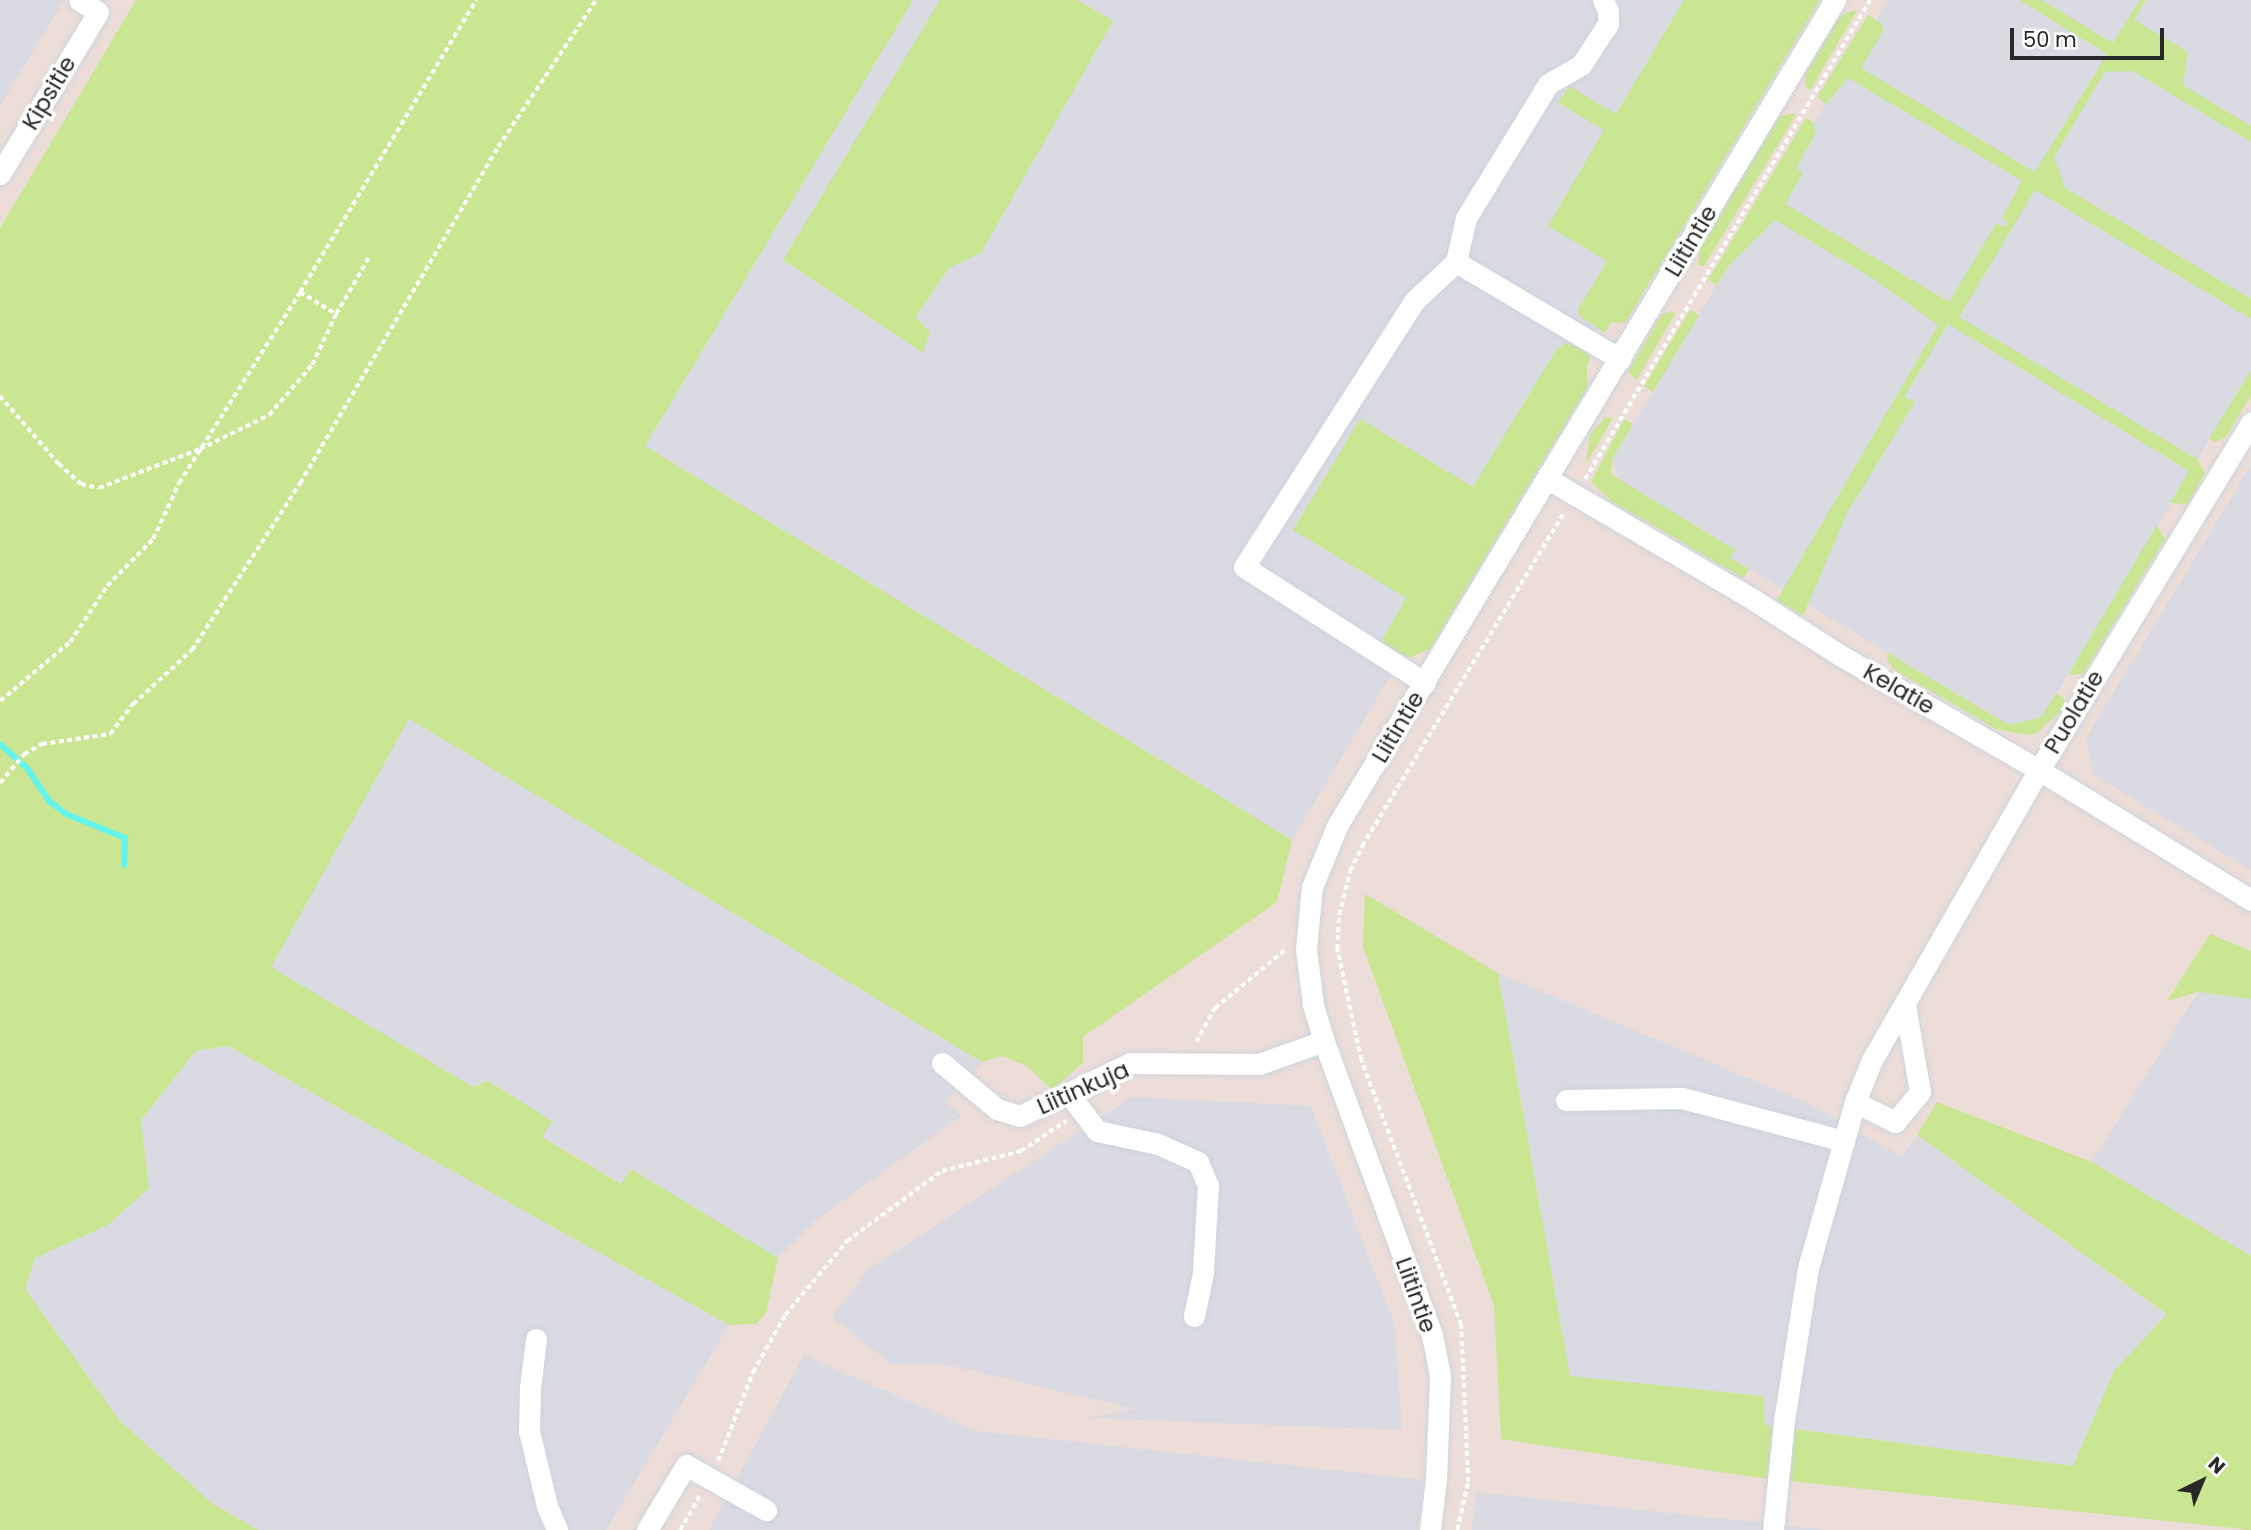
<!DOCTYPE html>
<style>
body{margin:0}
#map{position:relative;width:2251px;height:1530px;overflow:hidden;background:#ecddd9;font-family:Poppins,sans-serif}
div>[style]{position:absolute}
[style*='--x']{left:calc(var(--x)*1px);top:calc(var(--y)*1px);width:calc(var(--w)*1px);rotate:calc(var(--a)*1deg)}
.industrial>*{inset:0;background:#dadae3}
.green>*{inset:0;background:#cae692}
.stream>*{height:6px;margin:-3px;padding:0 3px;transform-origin:3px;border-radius:3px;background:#65f4ec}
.path>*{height:3.5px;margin-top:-1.75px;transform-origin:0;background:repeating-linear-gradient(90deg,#fff 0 5px,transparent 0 8.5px)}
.roads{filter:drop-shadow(0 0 2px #cbd4de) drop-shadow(0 0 2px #cbd4de)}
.minor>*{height:21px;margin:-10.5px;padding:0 10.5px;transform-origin:10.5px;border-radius:10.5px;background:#fff}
span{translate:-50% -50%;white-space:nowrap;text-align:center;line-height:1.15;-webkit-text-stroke:7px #fff;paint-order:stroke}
.street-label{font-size:23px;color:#282828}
.north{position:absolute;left:2167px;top:1446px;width:70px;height:70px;-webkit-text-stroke:5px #fff;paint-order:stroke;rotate:43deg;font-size:19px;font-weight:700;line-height:28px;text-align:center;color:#282828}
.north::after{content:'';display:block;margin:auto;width:24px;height:32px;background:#282828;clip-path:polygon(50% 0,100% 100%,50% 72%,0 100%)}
.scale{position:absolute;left:2010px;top:28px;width:154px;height:32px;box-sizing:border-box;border:4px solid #282828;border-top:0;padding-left:9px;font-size:21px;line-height:24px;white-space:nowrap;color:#282828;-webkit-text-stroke:5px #fff;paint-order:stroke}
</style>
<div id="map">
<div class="industrial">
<div style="clip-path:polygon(0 0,64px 0,0 106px)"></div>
<div style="clip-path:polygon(913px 0,1794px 0,1292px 840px,645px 446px)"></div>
<div style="clip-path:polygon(1888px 0,2251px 0,2251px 370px,2043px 717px,2009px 725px,1621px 493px,1613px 458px)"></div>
<div style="clip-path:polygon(2251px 465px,2251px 870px,2092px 774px,2086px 738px)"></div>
<div style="clip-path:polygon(409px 719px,982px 1062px,946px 1102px,961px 1116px,816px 1220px,778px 1258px,631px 1169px,622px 1184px,542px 1136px,551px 1122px,473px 1087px,270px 967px)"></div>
<div style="clip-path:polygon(1498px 973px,1810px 1104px,1902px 1157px,1917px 1135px,2167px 1315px,2114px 1371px,2073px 1466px,1764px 1425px,1763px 1396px,1570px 1376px)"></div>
<div style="clip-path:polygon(2198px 992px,2251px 999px,2251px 1256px,2092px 1162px)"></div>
<div style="clip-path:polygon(228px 1046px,729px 1325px,606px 1530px,258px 1530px,213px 1504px,120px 1421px,25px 1289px,35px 1258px,108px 1225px,149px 1188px,141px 1120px,196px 1051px)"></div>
<div style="clip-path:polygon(1132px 1097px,1311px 1106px,1395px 1325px,1402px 1430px,1086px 1418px,1136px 1409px,947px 1365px,891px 1364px,832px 1317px,869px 1269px)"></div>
<div style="clip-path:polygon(804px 1355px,977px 1431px,1423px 1480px,1417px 1530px,709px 1530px)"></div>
<div style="clip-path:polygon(1476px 1492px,1826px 1530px,1472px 1530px)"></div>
</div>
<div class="green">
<div style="clip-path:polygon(136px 0,913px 0,645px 446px,1292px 840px,1277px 902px,1083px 1037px,1083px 1063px,1052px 1090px,1027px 1066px,1003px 1056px,982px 1062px,409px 719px,271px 967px,473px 1087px,488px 1081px,552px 1121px,542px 1137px,621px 1184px,631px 1169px,778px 1258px,766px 1313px,756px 1324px,729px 1325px,228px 1046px,196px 1051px,141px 1120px,149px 1188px,108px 1225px,35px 1258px,25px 1289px,120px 1421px,213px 1504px,258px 1530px,0 1530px,0 228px)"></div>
<div style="clip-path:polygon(940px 0,1077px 0,1113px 21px,981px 253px,949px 268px,916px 317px,930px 332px,923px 353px,783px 260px)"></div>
<div style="clip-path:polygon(1684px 0,1820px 0,1626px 322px,1611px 323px,1605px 333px,1582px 318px,1577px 311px,1607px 261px,1548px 226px,1604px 130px,1558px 103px,1569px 86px,1616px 114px)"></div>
<div style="clip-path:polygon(2019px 0,2042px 0,2113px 43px,2140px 0,2146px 0,2134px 20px,2188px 52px,2183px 85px,2251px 126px,2251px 142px,2133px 71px,2105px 72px,2054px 157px,2065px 188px,2251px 299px,2251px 319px,2035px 190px,1959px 317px,2197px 459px,2205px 473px,2187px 504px,2170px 503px,2189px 471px,1948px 324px,1904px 397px,1915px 402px,1847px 513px,1803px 616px,1777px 600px,1938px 325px,1869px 276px,1775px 220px,1730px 264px,1717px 285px,1708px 280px,1806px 118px,1814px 123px,1815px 135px,1796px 168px,1803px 173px,1785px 204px,1949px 302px,1996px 224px,2005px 227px,2008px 223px,2002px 217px,2022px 181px,1848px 78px,1826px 104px,1817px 97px,1868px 15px,1881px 23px,1884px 30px,1861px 68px,2035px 172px,2107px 54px)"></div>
<div style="clip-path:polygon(1852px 11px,1857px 11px,1810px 90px,1806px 88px,1805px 75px,1840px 16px)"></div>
<div style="clip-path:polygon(1793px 113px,1796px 115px,1704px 266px,1698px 265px,1700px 248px,1779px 117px)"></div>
<div style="clip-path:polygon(1690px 310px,1699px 315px,1653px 392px,1644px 386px)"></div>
<div style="clip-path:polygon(1676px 312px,1636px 381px,1628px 371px,1662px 314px)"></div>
<div style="clip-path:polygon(1570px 340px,1591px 355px,1587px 367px,1587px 388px,1430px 649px,1409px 658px,1381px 642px,1406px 598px,1293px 530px,1360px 419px,1473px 487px,1556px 350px)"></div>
<div style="clip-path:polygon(2251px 370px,2251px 395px,2226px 437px,2216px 442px,2209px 439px)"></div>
<div style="clip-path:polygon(1605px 417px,1613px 418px,1586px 464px,1590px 435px)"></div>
<div style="clip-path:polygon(1624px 419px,1633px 424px,1613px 458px,1611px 474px,1735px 550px,1730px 558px,1749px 569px,1743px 578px,1611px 501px,1591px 482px)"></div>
<div style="clip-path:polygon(2157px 525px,2165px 539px,2083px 674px,2068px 675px)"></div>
<div style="clip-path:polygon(1888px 653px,2009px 725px,2042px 717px,2056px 693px,2064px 698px,2065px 707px,2037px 733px,2027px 735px,1996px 729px,1893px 669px,1887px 659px)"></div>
<div style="clip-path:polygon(1365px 894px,1498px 973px,1570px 1376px,1763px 1396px,1765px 1425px,2073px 1466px,2114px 1371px,2167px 1314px,1917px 1135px,1937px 1102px,2092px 1162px,2251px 1256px,2251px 1530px,1753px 1477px,1501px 1439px,1494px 1306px,1363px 947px)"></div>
<div style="clip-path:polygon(2210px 934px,2251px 951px,2251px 999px,2198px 992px,2167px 1001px)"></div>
</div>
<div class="stream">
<div style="--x:0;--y:744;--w:36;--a:42"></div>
<div style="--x:27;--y:768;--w:40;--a:56"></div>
<div style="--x:49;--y:801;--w:21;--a:37"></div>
<div style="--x:66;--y:814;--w:64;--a:22.1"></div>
<div style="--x:125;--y:838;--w:27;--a:92"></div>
</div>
<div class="path">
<div style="--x:300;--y:292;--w:42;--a:31.4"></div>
<div style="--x:0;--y:396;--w:90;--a:49.1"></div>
<div style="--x:59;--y:464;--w:30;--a:42"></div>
<div style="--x:81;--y:484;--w:18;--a:13"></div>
<div style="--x:99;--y:488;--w:108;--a:-21.1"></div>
<div style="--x:200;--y:449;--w:77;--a:-26.2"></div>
<div style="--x:269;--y:415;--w:66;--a:-49.3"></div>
<div style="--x:312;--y:365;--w:56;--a:-64.8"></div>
<div style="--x:336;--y:314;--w:64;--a:-59.8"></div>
<div style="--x:1585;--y:479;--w:557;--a:-59.25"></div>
<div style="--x:0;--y:701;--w:92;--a:-40.1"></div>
<div style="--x:70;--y:642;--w:67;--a:-56.5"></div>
<div style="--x:107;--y:586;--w:66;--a:-45.6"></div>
<div style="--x:153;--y:539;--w:62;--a:-65.1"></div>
<div style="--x:179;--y:483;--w:226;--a:-57.6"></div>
<div style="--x:300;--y:292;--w:341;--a:-58.9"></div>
<div style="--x:0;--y:783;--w:38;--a:-50"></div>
<div style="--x:24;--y:754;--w:21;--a:-29"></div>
<div style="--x:42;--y:744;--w:69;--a:-8.4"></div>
<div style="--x:110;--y:734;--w:38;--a:-53"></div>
<div style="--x:133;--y:704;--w:80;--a:-42.5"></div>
<div style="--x:192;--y:650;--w:199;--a:-57.1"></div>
<div style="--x:300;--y:483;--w:390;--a:-59.5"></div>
<div style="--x:498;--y:147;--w:177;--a:-56.3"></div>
<div style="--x:1196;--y:1042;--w:39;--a:-61"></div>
<div style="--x:1215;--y:1008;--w:92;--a:-39.7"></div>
<div style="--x:718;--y:1461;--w:96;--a:-68.5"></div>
<div style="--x:753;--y:1372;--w:65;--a:-60.7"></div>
<div style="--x:785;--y:1315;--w:97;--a:-50"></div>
<div style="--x:847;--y:1241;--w:118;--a:-36.4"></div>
<div style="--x:942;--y:1171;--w:81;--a:-14.2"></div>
<div style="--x:1021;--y:1151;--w:54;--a:-33.7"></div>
<div style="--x:680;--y:1530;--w:40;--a:-60.3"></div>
<div style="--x:1457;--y:1530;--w:49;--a:-77.1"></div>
<div style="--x:1468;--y:1482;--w:157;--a:-92.6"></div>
<div style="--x:1461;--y:1325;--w:283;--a:-110.7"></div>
<div style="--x:1361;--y:1060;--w:114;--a:-102.2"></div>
<div style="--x:1337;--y:949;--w:34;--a:-87"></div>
<div style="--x:1339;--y:915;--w:45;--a:-76"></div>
<div style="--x:1350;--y:871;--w:28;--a:-64"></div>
<div style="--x:1362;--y:846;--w:389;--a:-58.8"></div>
</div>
<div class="roads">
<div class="minor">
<div style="--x:0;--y:174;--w:189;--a:-58.8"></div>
<div style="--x:98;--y:12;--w:22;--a:-148"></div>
<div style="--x:1456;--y:262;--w:45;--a:-77.2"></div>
<div style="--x:1466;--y:218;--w:157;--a:-58.5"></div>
<div style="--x:1548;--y:84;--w:38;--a:-30"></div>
<div style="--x:1581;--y:65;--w:49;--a:-56.6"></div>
<div style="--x:1608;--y:24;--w:13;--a:-90"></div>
<div style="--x:1608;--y:11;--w:12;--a:-114"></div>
<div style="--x:1548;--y:479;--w:239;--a:30.4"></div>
<div style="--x:1754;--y:600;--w:100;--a:32.7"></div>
<div style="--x:1838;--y:654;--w:232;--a:30"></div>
<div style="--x:2039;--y:770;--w:249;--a:31.5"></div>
<div style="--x:1425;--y:683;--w:215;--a:-147.3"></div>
<div style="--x:1244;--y:567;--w:316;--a:-57.4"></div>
<div style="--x:1414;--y:301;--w:57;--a:-42.9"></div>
<div style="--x:1456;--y:262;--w:191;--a:30.6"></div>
<div style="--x:1905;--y:1005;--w:88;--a:80.2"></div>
<div style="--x:1920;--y:1092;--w:39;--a:130"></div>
<div style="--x:1895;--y:1122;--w:45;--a:-153.4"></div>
<div style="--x:1855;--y:1102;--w:45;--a:-68"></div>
<div style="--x:1872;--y:1060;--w:335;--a:-60.1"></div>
<div style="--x:2039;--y:770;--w:407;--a:-58.6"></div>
<div style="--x:942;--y:1063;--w:72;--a:39.9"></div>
<div style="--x:997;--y:1109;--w:24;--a:17"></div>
<div style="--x:1020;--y:1116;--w:122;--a:-25.7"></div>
<div style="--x:1130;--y:1063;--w:129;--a:0.4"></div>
<div style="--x:1259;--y:1064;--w:69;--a:-19.5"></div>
<div style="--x:1069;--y:1094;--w:46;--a:52.9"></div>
<div style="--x:1097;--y:1131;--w:62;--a:12"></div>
<div style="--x:1158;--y:1144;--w:44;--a:24.2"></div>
<div style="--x:1198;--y:1162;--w:25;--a:67"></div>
<div style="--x:1208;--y:1185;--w:88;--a:93.3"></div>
<div style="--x:1203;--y:1273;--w:44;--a:101.8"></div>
<div style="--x:1566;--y:1100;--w:116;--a:-1"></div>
<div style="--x:1682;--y:1098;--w:168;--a:14.9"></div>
<div style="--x:536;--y:1339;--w:49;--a:97"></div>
<div style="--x:530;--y:1388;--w:43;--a:91.3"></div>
<div style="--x:529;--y:1431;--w:77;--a:76.5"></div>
<div style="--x:547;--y:1506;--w:26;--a:67"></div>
<div style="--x:647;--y:1530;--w:76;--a:-59"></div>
<div style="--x:686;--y:1465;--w:92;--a:29.4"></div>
<div style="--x:1430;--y:1530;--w:50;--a:-83.2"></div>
<div style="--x:1436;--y:1480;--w:105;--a:-87.8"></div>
<div style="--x:1440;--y:1375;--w:41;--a:-101.3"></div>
<div style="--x:1432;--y:1335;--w:313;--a:-110.2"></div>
<div style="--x:1324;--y:1041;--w:39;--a:-107"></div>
<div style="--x:1313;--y:1004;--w:55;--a:-97.3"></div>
<div style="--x:1306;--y:949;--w:62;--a:-84.5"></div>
<div style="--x:1312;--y:887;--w:66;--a:-67.7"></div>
<div style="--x:1337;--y:826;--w:965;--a:-58.91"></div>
<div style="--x:1773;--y:1530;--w:110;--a:-84.2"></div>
<div style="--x:1784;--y:1421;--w:155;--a:-81.1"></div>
<div style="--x:1808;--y:1268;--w:173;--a:-74.2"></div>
</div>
</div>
<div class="street-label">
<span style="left:49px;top:93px;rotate:-59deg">Kipsitie</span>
<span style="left:1691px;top:241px;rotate:-59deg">Liitintie</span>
<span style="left:1899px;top:689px;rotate:30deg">Kelatie</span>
<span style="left:2074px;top:712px;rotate:-59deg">Puolatie</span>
<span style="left:1398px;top:727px;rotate:-59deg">Liitintie</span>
<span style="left:1083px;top:1088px;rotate:-24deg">Liitinkuja</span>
<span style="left:1416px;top:1295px;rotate:70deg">Liitintie</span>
</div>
<div class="north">N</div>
<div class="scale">50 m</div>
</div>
